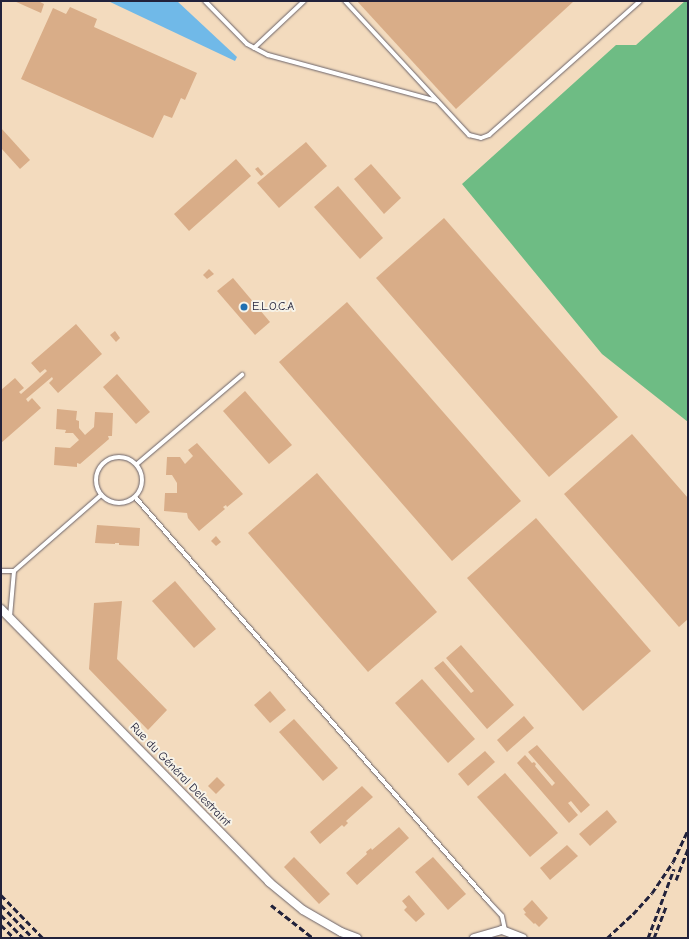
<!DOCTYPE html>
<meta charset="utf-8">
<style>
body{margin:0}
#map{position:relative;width:689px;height:939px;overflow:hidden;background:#f3dbbe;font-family:"Comic Neue",sans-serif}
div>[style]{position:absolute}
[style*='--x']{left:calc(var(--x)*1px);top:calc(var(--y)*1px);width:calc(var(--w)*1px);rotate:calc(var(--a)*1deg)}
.forest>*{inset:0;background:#6ebc84}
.water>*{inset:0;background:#70b9e8}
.building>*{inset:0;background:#d9ad88}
.roads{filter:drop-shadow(0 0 1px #6b6369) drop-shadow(0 0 1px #6b6369)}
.lane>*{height:4px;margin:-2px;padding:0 2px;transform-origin:2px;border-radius:2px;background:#fff}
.lane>.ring{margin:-2px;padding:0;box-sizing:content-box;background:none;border:4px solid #fff;border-radius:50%}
.street>*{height:8px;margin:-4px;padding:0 4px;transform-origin:4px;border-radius:4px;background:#fff}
.rail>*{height:3px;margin-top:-1.5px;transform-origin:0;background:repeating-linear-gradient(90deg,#22223b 0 6px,transparent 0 9px)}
.dots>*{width:11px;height:11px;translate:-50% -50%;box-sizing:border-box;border:2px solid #f7f3e8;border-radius:50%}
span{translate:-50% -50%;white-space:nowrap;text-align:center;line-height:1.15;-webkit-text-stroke:4px #f7f3e8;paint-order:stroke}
.poi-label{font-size:12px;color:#22223b}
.left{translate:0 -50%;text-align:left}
.street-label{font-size:12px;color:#22223b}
.frame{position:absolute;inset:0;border:2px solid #22223b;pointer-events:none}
</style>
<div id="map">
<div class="forest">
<div style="clip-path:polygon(685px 1px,688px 1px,688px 422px,602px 354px,462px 184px,616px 45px,636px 45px)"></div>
</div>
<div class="water">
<div style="clip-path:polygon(108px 1px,177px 1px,237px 57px,235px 61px)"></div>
</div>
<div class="building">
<div style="clip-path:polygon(14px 1px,41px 1px,40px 2px,44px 4px,41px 13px)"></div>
<div style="clip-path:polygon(357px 1px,574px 1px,456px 109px)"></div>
<div style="clip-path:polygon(70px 7px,97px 19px,94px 27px,197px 73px,185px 100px,181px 98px,172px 118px,164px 115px,153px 138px,21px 79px,53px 8px,66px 14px)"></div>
<div style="clip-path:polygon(1px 128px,30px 160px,20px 169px,1px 148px)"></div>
<div style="clip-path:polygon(306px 142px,327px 166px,279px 208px,257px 183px)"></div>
<div style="clip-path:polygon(236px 159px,251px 176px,189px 231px,174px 214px)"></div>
<div style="clip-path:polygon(371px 164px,401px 198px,384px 214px,354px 179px)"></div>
<div style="clip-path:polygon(258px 167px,264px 174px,261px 176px,255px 169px)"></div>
<div style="clip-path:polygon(338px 186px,383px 238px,360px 259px,314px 207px)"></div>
<div style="clip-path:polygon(444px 218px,618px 417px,549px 477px,376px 278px)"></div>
<div style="clip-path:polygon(209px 269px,214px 274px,207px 279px,203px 275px)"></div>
<div style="clip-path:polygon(233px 278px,270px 322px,255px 335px,217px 291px)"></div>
<div style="clip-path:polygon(347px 302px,521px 501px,452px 561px,279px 362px)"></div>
<div style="clip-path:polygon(76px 324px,102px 354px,58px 393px,49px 383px,53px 379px,52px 377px,26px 399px,28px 402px,32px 398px,41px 408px,1px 443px,1px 390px,15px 378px,24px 388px,19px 392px,21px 394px,36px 381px,47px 371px,45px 369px,40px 373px,31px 363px)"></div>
<div style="clip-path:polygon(115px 331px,120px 338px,116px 342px,110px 335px)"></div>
<div style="clip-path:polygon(117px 374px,150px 412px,136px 424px,103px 387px)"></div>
<div style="clip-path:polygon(245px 391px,292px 445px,269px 464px,223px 411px)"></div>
<div style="clip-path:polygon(57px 409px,77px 411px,76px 420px,79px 421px,79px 428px,85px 435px,94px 427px,95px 412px,113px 413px,112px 436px,108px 436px,109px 439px,80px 464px,77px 463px,77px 467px,54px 465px,55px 447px,70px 448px,79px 440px,73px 433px,65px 433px,66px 430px,56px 429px)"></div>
<div style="clip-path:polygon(632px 434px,688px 498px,688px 619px,679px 627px,564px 494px)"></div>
<div style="clip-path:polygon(197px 443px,243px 494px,227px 507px,226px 505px,223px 507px,225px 509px,199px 531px,188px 518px,187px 513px,164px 511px,165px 493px,177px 493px,177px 483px,172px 475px,166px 475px,167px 457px,180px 457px,185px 464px,193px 456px,188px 450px)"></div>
<div style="clip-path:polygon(317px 473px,437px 612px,368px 672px,248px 533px)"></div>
<div style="clip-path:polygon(536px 518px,651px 651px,583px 711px,467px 578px)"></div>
<div style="clip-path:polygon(97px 525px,140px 528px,139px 546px,119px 545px,119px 543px,115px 543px,115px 544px,95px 543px)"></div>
<div style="clip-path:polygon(216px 536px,221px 542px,216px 546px,211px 541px)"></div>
<div style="clip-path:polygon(175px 581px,216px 629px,194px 648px,152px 601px)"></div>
<div style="clip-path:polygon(122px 601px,117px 659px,167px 710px,148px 730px,89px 669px,94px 603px)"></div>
<div style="clip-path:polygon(461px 645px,514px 705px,487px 729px,434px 668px,443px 661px,471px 693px,474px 691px,446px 658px)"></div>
<div style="clip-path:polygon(422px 679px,475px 739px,448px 763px,395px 703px)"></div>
<div style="clip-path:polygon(270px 691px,286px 710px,270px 723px,254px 705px)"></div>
<div style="clip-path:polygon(524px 716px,534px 728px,507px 752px,497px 740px)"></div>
<div style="clip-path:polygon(294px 719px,338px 768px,323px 781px,279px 732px)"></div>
<div style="clip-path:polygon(537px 745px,590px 805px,581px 813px,571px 801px,568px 803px,578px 815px,569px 823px,517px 763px,525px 755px,532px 763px,534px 762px,536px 764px,535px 766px,552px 786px,555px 783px,528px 752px)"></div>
<div style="clip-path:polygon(485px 751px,495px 762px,468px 786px,458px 774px)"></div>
<div style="clip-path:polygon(505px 773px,558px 833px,530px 857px,477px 797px)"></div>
<div style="clip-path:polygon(217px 777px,225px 785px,216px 794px,208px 786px)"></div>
<div style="clip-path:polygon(362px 786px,373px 797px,346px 821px,348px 823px,344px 827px,342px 825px,320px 844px,310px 832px)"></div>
<div style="clip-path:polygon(607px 810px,617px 822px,590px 846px,579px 834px)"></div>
<div style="clip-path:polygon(399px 827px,409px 838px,357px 885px,346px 873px,367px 854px,366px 852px,371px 848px,372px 850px)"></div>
<div style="clip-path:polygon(567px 845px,578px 856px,550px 880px,540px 868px)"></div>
<div style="clip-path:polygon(294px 857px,330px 894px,319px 904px,284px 867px)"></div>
<div style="clip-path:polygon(433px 857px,466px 894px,448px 910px,415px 872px)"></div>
<div style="clip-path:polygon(409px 895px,425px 914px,416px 922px,404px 910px,407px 907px,402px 901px)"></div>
<div style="clip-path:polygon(532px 900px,548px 918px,539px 927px,535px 923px,534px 924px,524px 914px,526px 913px,523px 909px)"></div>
</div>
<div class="roads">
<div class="lane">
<div style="--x:205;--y:1;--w:60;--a:45.7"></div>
<div style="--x:247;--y:44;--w:24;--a:28"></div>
<div style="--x:268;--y:55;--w:175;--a:15.2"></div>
<div style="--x:345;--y:1;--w:183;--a:47.2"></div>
<div style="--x:469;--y:135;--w:12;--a:14"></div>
<div style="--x:481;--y:138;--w:9;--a:-21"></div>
<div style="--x:489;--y:135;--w:202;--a:-41.6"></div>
<div style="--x:254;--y:48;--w:69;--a:-43.2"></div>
<div class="ring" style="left:96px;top:457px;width:42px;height:42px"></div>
<div style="--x:137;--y:464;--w:138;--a:-40.3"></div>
<div style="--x:135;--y:497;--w:538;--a:48.84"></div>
<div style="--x:489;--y:902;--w:19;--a:47"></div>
<div style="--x:502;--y:916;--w:14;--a:78"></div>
<div style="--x:1;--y:571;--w:13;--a:0"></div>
<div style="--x:14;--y:571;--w:46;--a:95"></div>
<div style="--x:14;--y:571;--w:116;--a:-41.1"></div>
</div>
<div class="street">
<div style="--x:1;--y:609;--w:383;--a:45.5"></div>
<div style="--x:269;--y:882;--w:44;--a:39.5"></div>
<div style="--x:303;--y:910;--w:44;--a:30.1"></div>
<div style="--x:341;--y:932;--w:17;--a:21"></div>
<div style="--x:474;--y:938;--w:29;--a:-16"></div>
<div style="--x:502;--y:930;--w:22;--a:21"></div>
</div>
</div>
<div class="rail">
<div style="--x:676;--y:880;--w:34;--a:-69"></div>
<div style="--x:1;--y:895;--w:60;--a:45.7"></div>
<div style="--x:1;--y:905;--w:46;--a:45.9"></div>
<div style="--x:271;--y:905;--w:53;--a:38.2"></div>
<div style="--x:1;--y:915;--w:32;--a:46"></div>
<div style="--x:1;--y:925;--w:18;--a:45"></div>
<div style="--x:607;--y:938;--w:35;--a:-43"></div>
<div style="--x:633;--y:914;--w:28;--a:-48"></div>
<div style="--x:652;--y:893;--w:37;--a:-56"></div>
<div style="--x:673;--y:862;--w:35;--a:-65"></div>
<div style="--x:648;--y:938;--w:74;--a:-69.4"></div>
<div style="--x:654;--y:938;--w:34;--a:-69"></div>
</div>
<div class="dots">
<div style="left:244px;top:307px;background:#1f6fb2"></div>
</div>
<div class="poi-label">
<span class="left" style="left:252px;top:307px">E.L.O.C.A</span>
</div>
<div class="street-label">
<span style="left:180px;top:775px;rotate:46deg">Rue du Général Delestraint</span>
</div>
<div class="frame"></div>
</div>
